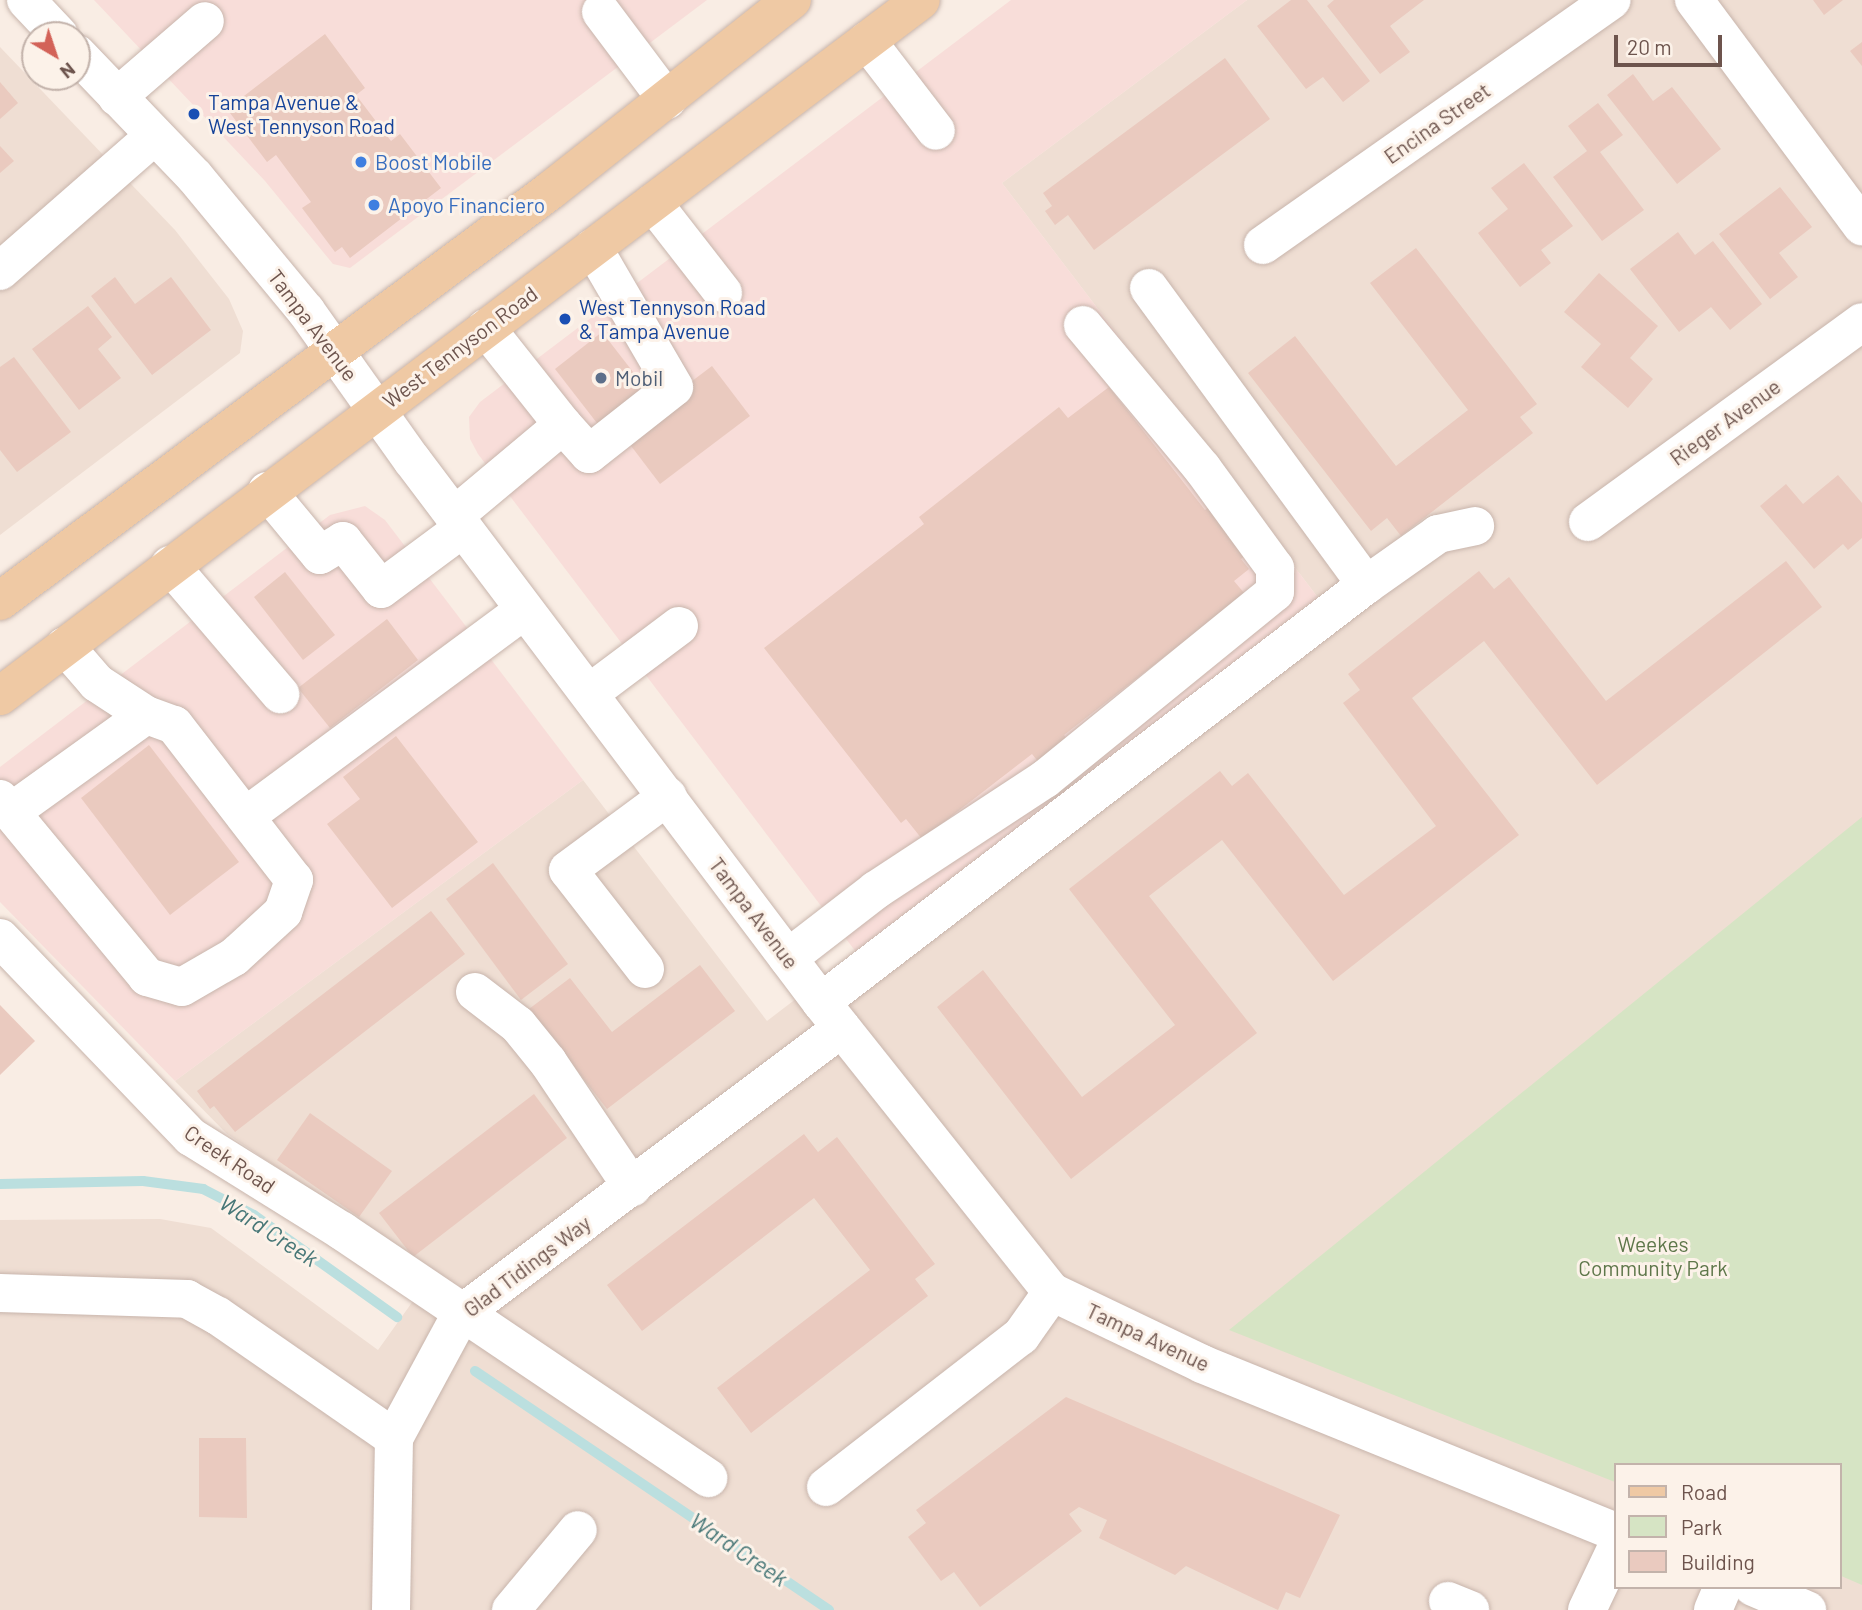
<!DOCTYPE html>
<style>
body{margin:0}
#map{position:relative;width:1862px;height:1610px;overflow:hidden;background:#f9ede4;font-family:Barlow,sans-serif}
div>[style]{position:absolute}
[style*='--x']{left:calc(var(--x)*1px);top:calc(var(--y)*1px);width:calc(var(--w)*1px);rotate:calc(var(--a)*1deg)}
.residential>*{inset:0;background:#efded3}
.commercial>*{inset:0;background:#f8ddd9}
.green>*{inset:0;background:#d6e4c4}
.stream>*{height:10px;margin:-5px;padding:0 5px;transform-origin:5px;border-radius:5px;background:#bbdfdf}
.building>*{inset:0;background:#eacabf}
.roads{filter:drop-shadow(0 0 2px #c8b5ac) drop-shadow(0 0 2px #c8b5ac)}
.minor>*{height:38px;margin:-19px;padding:0 19px;transform-origin:19px;border-radius:19px;background:#fff}
.major>*{height:38px;margin:-19px;padding:0 19px;transform-origin:19px;border-radius:19px;background:#efc9a4}
.dots>*{width:19px;height:19px;translate:-50% -50%;box-sizing:border-box;border:4px solid #fcf2e9;border-radius:50%}
span{translate:-50% -50%;white-space:nowrap;text-align:center;line-height:1.15;-webkit-text-stroke:6px #fcf2e9;paint-order:stroke}
.transit-label{font-size:21px;color:#164399}
.left{translate:0 -50%;text-align:left}
.street-label{font-size:21px;color:#6d544d}
.shop-label{font-size:21px;color:#366cbe}
.service-label{font-size:21px;color:#4e5e75}
.park-label{font-size:21px;color:#5e774a}
.water-label{font-size:23px;color:#477777;font-style:italic}
.legend{position:absolute;left:1614px;top:1463px;width:228px;height:126px;box-sizing:border-box;background:#fcf2e9;border:2px solid #c3b3ab;margin:0;padding:9px 12px;list-style:none;font-size:21px;color:#6d544d}
.legend li{display:flex;align-items:center;gap:14px;height:35px}
.legend b{width:35px;border:2px solid #c3b3ab}
.north{position:absolute;left:21px;top:21px;width:70px;height:70px;box-sizing:border-box;background:#fcf2e9;border:2px solid #c3b3ab;border-radius:50%;rotate:141deg;font-size:19px;font-weight:700;line-height:28px;text-align:center;color:#6d544d}
.north::after{content:'';display:block;margin:auto;width:24px;height:32px;background:#d36258;clip-path:polygon(50% 0,100% 100%,50% 72%,0 100%)}
.scale{position:absolute;left:1614px;top:35px;width:108px;height:32px;box-sizing:border-box;border:4px solid #6d544d;border-top:0;padding-left:9px;font-size:21px;line-height:24px;white-space:nowrap;color:#6d544d;-webkit-text-stroke:5px #fcf2e9;paint-order:stroke}
</style>
<div id="map">
<div class="residential">
<div style="clip-path:polygon(evenodd,1247px 0,1862px 0,1862px 1610px,0 1610px,0 1220px,160px 1219px,211px 1228px,378px 1350px,433px 1273px,226px 1133px,175px 1081px,583px 780px,767px 1021px,1319px 599px,1002px 183px,1247px 0,1615px 1465px,1839px 1465px,1839px 1587px,1615px 1587px,1615px 1465px)"></div>
<div style="clip-path:polygon(0 47px,175px 230px,229px 299px,243px 331px,240px 353px,0 535px)"></div>
</div>
<div class="commercial">
<div style="clip-path:polygon(94px 0,707px 0,350px 268px,333px 264px,265px 181px)"></div>
<div style="clip-path:polygon(1011px 0,1247px 0,1002px 183px,1319px 599px,856px 952px,478px 454px,470px 439px,469px 417px,480px 402px)"></div>
<div style="clip-path:polygon(365px 506px,385px 520px,583px 780px,175px 1081px,0 902px,0 767px,330px 515px)"></div>
</div>
<div class="green">
<div style="clip-path:polygon(1862px 817px,1862px 1585px,1839px 1575px,1839px 1465px,1615px 1465px,1615px 1482px,1229px 1330px)"></div>
</div>
<div class="stream">
<div style="--x:0;--y:1184;--w:143;--a:-1.2"></div>
<div style="--x:143;--y:1181;--w:61;--a:7.6"></div>
<div style="--x:203;--y:1189;--w:57;--a:27"></div>
<div style="--x:254;--y:1215;--w:176;--a:35.5"></div>
<div style="--x:475;--y:1371;--w:427;--a:34"></div>
</div>
<div class="building">
<div style="clip-path:polygon(1291px 0,1307px 0,1370px 81px,1343px 102px,1323px 77px,1306px 89px,1257px 26px)"></div>
<div style="clip-path:polygon(1334px 0,1424px 0,1390px 26px,1410px 52px,1380px 74px,1327px 6px)"></div>
<div style="clip-path:polygon(1813px 0,1843px 0,1824px 15px)"></div>
<div style="clip-path:polygon(325px 34px,365px 88px,356px 95px,391px 141px,400px 134px,441px 188px,350px 258px,342px 247px,335px 252px,302px 208px,311px 202px,276px 155px,267px 162px,227px 109px)"></div>
<div style="clip-path:polygon(1862px 42px,1862px 66px,1850px 51px)"></div>
<div style="clip-path:polygon(1225px 58px,1270px 119px,1094px 250px,1068px 215px,1055px 225px,1045px 211px,1052px 206px,1043px 193px)"></div>
<div style="clip-path:polygon(1633px 74px,1653px 101px,1672px 87px,1721px 149px,1677px 184px,1607px 95px)"></div>
<div style="clip-path:polygon(0 82px,18px 103px,0 119px)"></div>
<div style="clip-path:polygon(1598px 103px,1623px 135px,1600px 152px,1644px 210px,1602px 241px,1553px 177px,1587px 151px,1568px 126px)"></div>
<div style="clip-path:polygon(0 146px,14px 161px,0 173px)"></div>
<div style="clip-path:polygon(1524px 163px,1573px 226px,1541px 250px,1551px 263px,1520px 287px,1478px 233px,1508px 209px,1491px 188px)"></div>
<div style="clip-path:polygon(1780px 187px,1812px 227px,1779px 253px,1798px 277px,1770px 299px,1719px 234px)"></div>
<div style="clip-path:polygon(1678px 232px,1695px 255px,1713px 241px,1762px 304px,1730px 330px,1711px 307px,1679px 332px,1630px 269px)"></div>
<div style="clip-path:polygon(1416px 248px,1537px 404px,1520px 417px,1533px 433px,1401px 536px,1387px 518px,1371px 531px,1248px 373px,1295px 336px,1396px 466px,1468px 410px,1370px 283px)"></div>
<div style="clip-path:polygon(1599px 273px,1658px 326px,1630px 358px,1653px 379px,1628px 408px,1581px 367px,1601px 344px,1564px 312px)"></div>
<div style="clip-path:polygon(115px 277px,135px 304px,171px 277px,211px 330px,152px 375px,91px 296px)"></div>
<div style="clip-path:polygon(88px 306px,112px 337px,98px 349px,121px 378px,79px 410px,32px 349px)"></div>
<div style="clip-path:polygon(602px 332px,654px 399px,607px 436px,555px 369px)"></div>
<div style="clip-path:polygon(14px 357px,71px 432px,17px 472px,0 450px,0 367px)"></div>
<div style="clip-path:polygon(712px 366px,750px 416px,660px 484px,622px 434px)"></div>
<div style="clip-path:polygon(1109px 387px,1205px 510px,1218px 500px,1255px 548px,1241px 559px,1249px 569px,1234px 581px,1245px 594px,1064px 735px,1073px 747px,1044px 769px,1032px 754px,922px 839px,906px 819px,901px 823px,764px 648px,924px 524px,919px 517px,1059px 407px,1068px 418px)"></div>
<div style="clip-path:polygon(1838px 475px,1862px 503px,1862px 538px,1848px 550px,1843px 544px,1814px 569px,1760px 506px,1786px 484px,1803px 504px)"></div>
<div style="clip-path:polygon(1786px 561px,1822px 607px,1597px 785px,1484px 641px,1412px 698px,1519px 835px,1333px 981px,1222px 840px,1149px 896px,1257px 1033px,1071px 1179px,937px 1007px,983px 970px,1082px 1097px,1175px 1025px,1069px 889px,1220px 771px,1232px 786px,1248px 773px,1344px 895px,1436px 826px,1343px 703px,1360px 690px,1348px 674px,1479px 571px,1494px 589px,1509px 577px,1606px 701px)"></div>
<div style="clip-path:polygon(285px 572px,335px 635px,303px 660px,254px 597px)"></div>
<div style="clip-path:polygon(387px 619px,418px 660px,330px 728px,298px 688px)"></div>
<div style="clip-path:polygon(396px 736px,478px 842px,392px 908px,327px 824px,360px 799px,343px 777px)"></div>
<div style="clip-path:polygon(149px 745px,239px 862px,170px 915px,81px 798px)"></div>
<div style="clip-path:polygon(493px 863px,568px 964px,521px 1000px,446px 899px)"></div>
<div style="clip-path:polygon(431px 911px,465px 954px,235px 1132px,214px 1106px,210px 1109px,197px 1091px)"></div>
<div style="clip-path:polygon(700px 965px,735px 1011px,607px 1109px,529px 1009px,570px 978px,612px 1032px)"></div>
<div style="clip-path:polygon(0 1005px,35px 1041px,0 1075px)"></div>
<div style="clip-path:polygon(534px 1094px,567px 1138px,413px 1257px,379px 1213px)"></div>
<div style="clip-path:polygon(310px 1113px,392px 1171px,359px 1217px,277px 1160px)"></div>
<div style="clip-path:polygon(804px 1134px,818px 1152px,837px 1137px,935px 1264px,915px 1279px,928px 1296px,751px 1433px,717px 1388px,870px 1270px,814px 1198px,642px 1331px,607px 1285px)"></div>
<div style="clip-path:polygon(1066px 1397px,1340px 1515px,1300px 1598px,1286px 1592px,1278px 1610px,1186px 1566px,1175px 1575px,1099px 1538px,1107px 1520px,1079px 1507px,1069px 1514px,1082px 1531px,980px 1607px,954px 1572px,941px 1581px,908px 1537px,926px 1523px,916px 1510px)"></div>
<div style="clip-path:polygon(199px 1438px,246px 1438px,247px 1518px,199px 1517px)"></div>
</div>
<div class="roads">
<div class="minor">
<div style="--x:26;--y:0;--w:48;--a:46.7"></div>
<div style="--x:1694;--y:0;--w:282;--a:53.4"></div>
<div style="--x:601;--y:12;--w:110;--a:53.1"></div>
<div style="--x:867;--y:41;--w:113;--a:52.5"></div>
<div style="--x:77;--y:54;--w:170;--a:46.2"></div>
<div style="--x:195;--y:177;--w:174;--a:50.4"></div>
<div style="--x:306;--y:311;--w:183;--a:54.6"></div>
<div style="--x:412;--y:460;--w:679;--a:52.96"></div>
<div style="--x:821;--y:1002;--w:371;--a:51.5"></div>
<div style="--x:1052;--y:1292;--w:166;--a:25.6"></div>
<div style="--x:1202;--y:1364;--w:446;--a:22.1"></div>
<div style="--x:117;--y:97;--w:116;--a:-40.8"></div>
<div style="--x:653;--y:203;--w:114;--a:52.1"></div>
<div style="--x:1263;--y:245;--w:426;--a:-35.1"></div>
<div style="--x:0;--y:271;--w:205;--a:-41.2"></div>
<div style="--x:1149;--y:288;--w:368;--a:53.8"></div>
<div style="--x:486;--y:328;--w:124;--a:51.6"></div>
<div style="--x:267;--y:491;--w:83;--a:50.4"></div>
<div style="--x:320;--y:555;--w:27;--a:-31"></div>
<div style="--x:343;--y:541;--w:61;--a:51.6"></div>
<div style="--x:381;--y:589;--w:102;--a:-36.6"></div>
<div style="--x:454;--y:516;--w:142;--a:-39.9"></div>
<div style="--x:563;--y:425;--w:39;--a:48"></div>
<div style="--x:589;--y:454;--w:108;--a:-38.2"></div>
<div style="--x:674;--y:387;--w:161;--a:-120.2"></div>
<div style="--x:1588;--y:522;--w:339;--a:-36.1"></div>
<div style="--x:170;--y:565;--w:170;--a:49.5"></div>
<div style="--x:591;--y:692;--w:110;--a:-36.9"></div>
<div style="--x:0;--y:799;--w:231;--a:50.4"></div>
<div style="--x:147;--y:977;--w:36;--a:16"></div>
<div style="--x:182;--y:987;--w:60;--a:-30"></div>
<div style="--x:234;--y:957;--w:67;--a:-42.6"></div>
<div style="--x:283;--y:912;--w:34;--a:-71"></div>
<div style="--x:294;--y:880;--w:196;--a:-127.7"></div>
<div style="--x:174;--y:725;--w:30;--a:-160"></div>
<div style="--x:11;--y:812;--w:166;--a:-35.7"></div>
<div style="--x:146;--y:715;--w:59;--a:-146.9"></div>
<div style="--x:97;--y:683;--w:49;--a:-130.9"></div>
<div style="--x:246;--y:816;--w:346;--a:-36.5"></div>
<div style="--x:0;--y:938;--w:276;--a:46.2"></div>
<div style="--x:191;--y:1137;--w:178;--a:31.9"></div>
<div style="--x:342;--y:1231;--w:442;--a:34"></div>
<div style="--x:788;--y:958;--w:111;--a:-37.7"></div>
<div style="--x:876;--y:890;--w:202;--a:-33.3"></div>
<div style="--x:1045;--y:779;--w:296;--a:-39.1"></div>
<div style="--x:1275;--y:592;--w:24;--a:-90"></div>
<div style="--x:1275;--y:568;--w:124;--a:-126.1"></div>
<div style="--x:1202;--y:468;--w:186;--a:-129.8"></div>
<div style="--x:645;--y:969;--w:125;--a:-127.9"></div>
<div style="--x:568;--y:870;--w:124;--a:-36.5"></div>
<div style="--x:475;--y:992;--w:54;--a:37.5"></div>
<div style="--x:518;--y:1025;--w:48;--a:51"></div>
<div style="--x:548;--y:1062;--w:151;--a:56.1"></div>
<div style="--x:821;--y:1002;--w:686;--a:-37.42"></div>
<div style="--x:1366;--y:585;--w:88;--a:-35.3"></div>
<div style="--x:1438;--y:534;--w:38;--a:-12"></div>
<div style="--x:0;--y:1293;--w:187;--a:1.8"></div>
<div style="--x:187;--y:1299;--w:35;--a:29"></div>
<div style="--x:218;--y:1316;--w:214;--a:34.7"></div>
<div style="--x:826;--y:1487;--w:247;--a:-37.8"></div>
<div style="--x:1021;--y:1336;--w:54;--a:-54.8"></div>
<div style="--x:1753;--y:1587;--w:59;--a:23.1"></div>
<div style="--x:1448;--y:1601;--w:24;--a:22"></div>
<div style="--x:391;--y:1610;--w:172;--a:-89"></div>
<div style="--x:394;--y:1438;--w:141;--a:-61.6"></div>
<div style="--x:461;--y:1314;--w:476;--a:-36.9"></div>
<div style="--x:511;--y:1610;--w:104;--a:-50.1"></div>
<div style="--x:1587;--y:1610;--w:65;--a:-64.6"></div>
<div style="--x:1713;--y:1610;--w:25;--a:-67"></div>
</div>
<div class="major">
<div style="--x:0;--y:601;--w:687;--a:-36.72"></div>
<div style="--x:551;--y:190;--w:307;--a:-38.3"></div>
<div style="--x:0;--y:696;--w:1154;--a:-37.08"></div>
</div>
</div>
<div class="dots">
<div style="left:194px;top:114px;background:#1a4fb4"></div>
<div style="left:361px;top:162px;background:#3f7fe0"></div>
<div style="left:374px;top:205px;background:#3f7fe0"></div>
<div style="left:565px;top:319px;background:#1a4fb4"></div>
<div style="left:601px;top:378px;background:#5c6f8a"></div>
</div>
<div class="transit-label">
<span class="left" style="left:208px;top:114px">Tampa Avenue &amp;<br>West Tennyson Road</span>
<span class="left" style="left:579px;top:319px">West Tennyson Road<br>&amp; Tampa Avenue</span>
</div>
<div class="street-label">
<span style="left:1437px;top:123px;rotate:-35deg">Encina Street</span>
<span style="left:313px;top:325px;rotate:53deg">Tampa Avenue</span>
<span style="left:460px;top:347px;rotate:-37deg">West Tennyson Road</span>
<span style="left:1725px;top:422px;rotate:-36deg">Rieger Avenue</span>
<span style="left:754px;top:913px;rotate:53deg">Tampa Avenue</span>
<span style="left:230px;top:1159px;rotate:34deg">Creek Road</span>
<span style="left:527px;top:1266px;rotate:-37deg">Glad Tidings Way</span>
<span style="left:1148px;top:1337px;rotate:25deg">Tampa Avenue</span>
</div>
<div class="shop-label">
<span class="left" style="left:375px;top:162px">Boost Mobile</span>
<span class="left" style="left:388px;top:205px">Apoyo Financiero</span>
</div>
<div class="service-label">
<span class="left" style="left:615px;top:378px">Mobil</span>
</div>
<div class="park-label">
<span style="left:1653px;top:1256px">Weekes<br>Community Park</span>
</div>
<div class="water-label">
<span style="left:269px;top:1230px;rotate:33deg">Ward Creek</span>
<span style="left:739px;top:1549px;rotate:34deg">Ward Creek</span>
</div>
<ul class="legend">
<li><b style="height:9px;background:#efc9a4"></b>Road</li>
<li><b style="height:19px;background:#d6e4c4"></b>Park</li>
<li><b style="height:19px;background:#eacabf"></b>Building</li>
</ul>
<div class="north">N</div>
<div class="scale">20 m</div>
</div>
